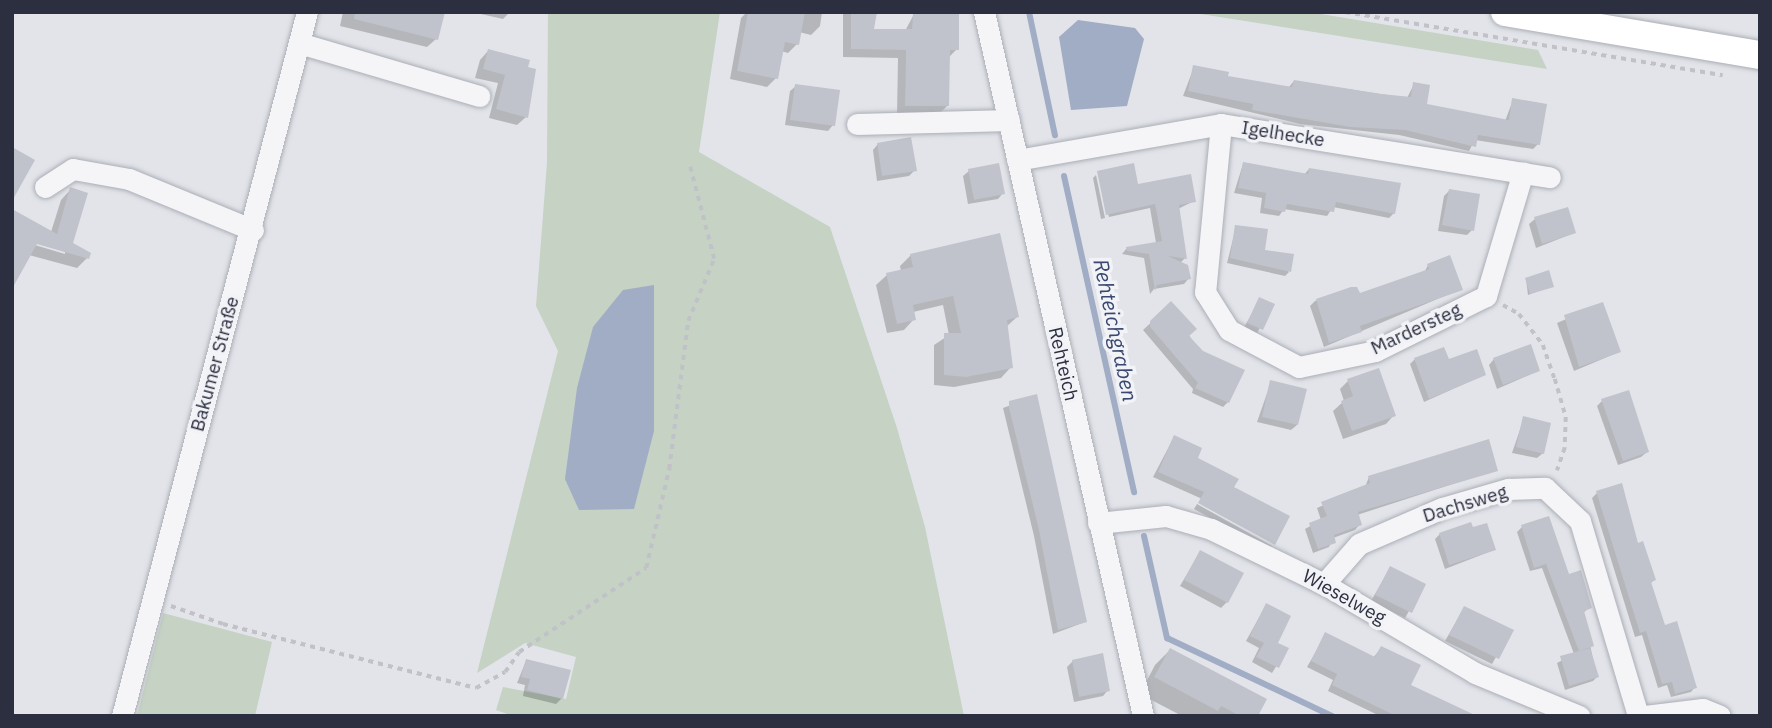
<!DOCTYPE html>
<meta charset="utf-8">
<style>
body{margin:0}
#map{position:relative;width:1772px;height:728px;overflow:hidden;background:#e2e4e9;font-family:"IBM Plex Sans",sans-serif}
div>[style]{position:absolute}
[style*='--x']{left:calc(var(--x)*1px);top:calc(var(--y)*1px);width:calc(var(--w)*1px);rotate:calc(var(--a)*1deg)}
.green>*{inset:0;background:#c5d2c4}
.water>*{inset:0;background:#a1acc5}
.shadow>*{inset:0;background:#0003}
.stream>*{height:6px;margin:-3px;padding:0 3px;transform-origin:3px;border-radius:3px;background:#a1acc5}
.building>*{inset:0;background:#c0c2cc}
.path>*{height:3.5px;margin-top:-1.75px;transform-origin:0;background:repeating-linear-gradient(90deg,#c1c2c8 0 5px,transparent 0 10px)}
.roads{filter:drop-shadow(0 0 2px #abaeb6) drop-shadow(0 0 2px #abaeb6)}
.minor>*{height:21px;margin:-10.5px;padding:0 10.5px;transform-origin:10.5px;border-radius:10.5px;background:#f5f5f8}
.major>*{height:28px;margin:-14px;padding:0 14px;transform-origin:14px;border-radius:14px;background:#fff}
span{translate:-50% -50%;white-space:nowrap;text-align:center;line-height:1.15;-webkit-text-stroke:7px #f2f3f7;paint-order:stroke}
.street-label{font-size:19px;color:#2c2f40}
.water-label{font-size:21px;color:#3a4770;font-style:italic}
.frame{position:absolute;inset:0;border:14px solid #2c2f40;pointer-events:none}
</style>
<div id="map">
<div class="green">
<div style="clip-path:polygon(548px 12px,720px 12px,699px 152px,830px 227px,897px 428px,925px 527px,964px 716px,513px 716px,496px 710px,503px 687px,566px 699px,576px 657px,525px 643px,477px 673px,558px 351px,536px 306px,547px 163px)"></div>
<div style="clip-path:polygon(1188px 12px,1309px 12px,1538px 50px,1547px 69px)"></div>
<div style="clip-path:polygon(163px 613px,272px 642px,255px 716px,137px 716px)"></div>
</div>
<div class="water">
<div style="clip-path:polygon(1078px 20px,1135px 28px,1144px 39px,1127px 106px,1071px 110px,1059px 37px)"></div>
<div style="clip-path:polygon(654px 285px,654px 431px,634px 509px,579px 510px,565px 479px,577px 388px,593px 327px,623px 290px)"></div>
</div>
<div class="shadow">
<div style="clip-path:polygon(343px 12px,443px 12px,436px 39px,427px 47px,340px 26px)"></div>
<div style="clip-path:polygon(472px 12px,510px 12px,503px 19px)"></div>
<div style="clip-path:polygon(747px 12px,822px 12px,820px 26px,811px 35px,799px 32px,797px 44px,788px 53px,781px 51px,776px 78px,767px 87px,730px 79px,741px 18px)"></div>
<div style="clip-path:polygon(843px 12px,875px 12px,872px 30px,905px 31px,913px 16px,957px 49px,948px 58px,948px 105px,939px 114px,897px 114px,898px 58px,843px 57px)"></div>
<div style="clip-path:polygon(488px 51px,527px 61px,526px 117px,517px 125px,489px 118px,498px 83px,475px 78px,480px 60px)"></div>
<div style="clip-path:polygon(1194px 67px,1226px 78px,1289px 87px,1294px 81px,1407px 98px,1414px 84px,1425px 105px,1505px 121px,1513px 100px,1538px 144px,1533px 149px,1475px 140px,1469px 151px,1399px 135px,1300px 124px,1183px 96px)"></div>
<div style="clip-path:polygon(796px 86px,833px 125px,828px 131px,785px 125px,790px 91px)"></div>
<div style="clip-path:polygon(878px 144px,915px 170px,909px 176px,877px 181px,873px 150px)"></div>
<div style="clip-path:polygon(1243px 164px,1304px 175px,1309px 169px,1394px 213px,1389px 218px,1333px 207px,1327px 216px,1284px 209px,1279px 216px,1260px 213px,1262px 198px,1234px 193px)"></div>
<div style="clip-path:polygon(969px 171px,1003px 193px,998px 199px,968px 204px,963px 176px)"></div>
<div style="clip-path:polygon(1098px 173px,1194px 201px,1178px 209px,1185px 258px,1180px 263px,1189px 278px,1184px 284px,1154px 289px,1150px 294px,1144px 258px,1122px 254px,1127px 248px,1156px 243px,1150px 208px,1109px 217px)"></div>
<div style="clip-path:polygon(1096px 175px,1105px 218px,1101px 219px,1093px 178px)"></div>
<div style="clip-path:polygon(evenodd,71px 189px,71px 244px,87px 258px,77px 268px,29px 255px,12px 211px,51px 232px,61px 200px,71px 189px,29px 240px,65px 250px,65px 254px,28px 243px,29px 240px)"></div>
<div style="clip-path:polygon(1449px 191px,1472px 230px,1467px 235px,1438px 231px,1444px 196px)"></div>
<div style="clip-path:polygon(1535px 219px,1574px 233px,1536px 248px,1529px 224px)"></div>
<div style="clip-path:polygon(1236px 227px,1263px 252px,1289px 272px,1285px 276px,1227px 263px)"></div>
<div style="clip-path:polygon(911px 255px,1017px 317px,1006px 327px,1011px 367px,1001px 378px,954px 387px,934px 385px,934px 345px,949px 335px,943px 305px,913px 312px,914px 319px,904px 330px,887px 333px,876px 285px,887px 275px,901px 271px,900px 266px)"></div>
<div style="clip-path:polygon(1428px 265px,1461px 289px,1324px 347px,1310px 306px,1315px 301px,1356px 287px,1359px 296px,1424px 273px)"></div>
<div style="clip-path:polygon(1526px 279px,1552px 286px,1528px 295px)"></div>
<div style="clip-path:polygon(1260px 300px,1272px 305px,1256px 335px,1243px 329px)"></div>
<div style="clip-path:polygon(1171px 304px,1228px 402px,1223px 407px,1192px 393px,1193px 389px,1143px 330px)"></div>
<div style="clip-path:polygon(1602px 304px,1619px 352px,1574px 371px,1557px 323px)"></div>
<div style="clip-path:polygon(1415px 359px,1448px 361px,1484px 375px,1424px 402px,1410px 364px)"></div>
<div style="clip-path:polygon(1494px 359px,1538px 371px,1497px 389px,1489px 365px)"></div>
<div style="clip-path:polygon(1348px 381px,1394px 415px,1386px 424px,1343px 439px,1333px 411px,1344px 401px,1340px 389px)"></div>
<div style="clip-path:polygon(1271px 382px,1297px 425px,1291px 430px,1257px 422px)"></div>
<div style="clip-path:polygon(1035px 396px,1085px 622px,1053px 634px,1034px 536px,1003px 408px)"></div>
<div style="clip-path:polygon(1602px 401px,1647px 452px,1641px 457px,1618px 465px,1597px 406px)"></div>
<div style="clip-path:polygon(1524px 418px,1543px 453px,1537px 458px,1512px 453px)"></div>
<div style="clip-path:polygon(1174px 437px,1232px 488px,1274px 543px,1200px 498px,1153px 477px)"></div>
<div style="clip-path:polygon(1496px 470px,1357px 515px,1360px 524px,1355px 530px,1333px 538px,1329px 547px,1313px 553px,1305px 529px,1321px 520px,1317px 508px,1365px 487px,1369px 477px)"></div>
<div style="clip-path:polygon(1597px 493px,1637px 545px,1654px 580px,1650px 584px,1664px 627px,1695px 687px,1691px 692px,1671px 697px,1667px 685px,1658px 688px,1642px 635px,1635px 637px,1592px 498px)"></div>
<div style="clip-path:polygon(1197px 504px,1272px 546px,1268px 550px,1194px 509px)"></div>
<div style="clip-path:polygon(1522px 527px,1568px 576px,1590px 607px,1583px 613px,1597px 677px,1593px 681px,1565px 690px,1557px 663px,1574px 654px,1542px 568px,1530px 571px,1517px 532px)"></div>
<div style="clip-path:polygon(1440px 534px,1494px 550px,1445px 569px,1435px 539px)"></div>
<div style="clip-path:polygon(1200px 552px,1227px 602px,1221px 608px,1180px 586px)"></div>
<div style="clip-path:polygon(1390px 568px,1424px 585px,1405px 618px,1371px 601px)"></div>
<div style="clip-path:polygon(1266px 605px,1275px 643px,1287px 649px,1272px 673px,1252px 662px,1259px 648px,1246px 641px)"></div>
<div style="clip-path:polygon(1464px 608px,1511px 631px,1492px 664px,1445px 641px)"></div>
<div style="clip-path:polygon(1326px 634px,1373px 658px,1381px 648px,1409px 686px,1461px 716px,1380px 716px,1328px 691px,1333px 680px,1307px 667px)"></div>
<div style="clip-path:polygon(1170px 650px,1256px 716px,1182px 716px,1140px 694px,1155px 665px)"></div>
<div style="clip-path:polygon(526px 661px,562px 698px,556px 704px,523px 696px,525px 685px,517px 683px)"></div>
<div style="clip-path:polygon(1073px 661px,1108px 690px,1103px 696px,1074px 702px,1067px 667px)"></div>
</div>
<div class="stream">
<div style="--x:1029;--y:12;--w:126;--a:78.1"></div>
<div style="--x:1064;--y:176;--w:324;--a:77.5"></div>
<div style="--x:1144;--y:536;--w:105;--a:77.3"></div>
<div style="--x:1167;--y:638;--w:183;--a:25.3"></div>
</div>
<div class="building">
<div style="clip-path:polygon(355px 12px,445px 12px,438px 40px,354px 19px)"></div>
<div style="clip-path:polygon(748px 12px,805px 12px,799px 45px,785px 42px,778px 79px,737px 71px)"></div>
<div style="clip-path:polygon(851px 12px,877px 12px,874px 29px,912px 29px,913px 14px,959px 14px,959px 50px,950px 50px,949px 106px,905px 106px,906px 50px,851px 49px)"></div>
<div style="clip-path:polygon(488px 49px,530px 60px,528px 67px,536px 69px,528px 118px,496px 109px,505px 75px,483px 69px)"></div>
<div style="clip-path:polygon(1193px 65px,1229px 72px,1228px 76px,1292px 87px,1294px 80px,1381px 94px,1411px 97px,1413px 82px,1430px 85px,1427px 104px,1509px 120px,1512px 98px,1547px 104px,1540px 145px,1478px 135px,1476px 147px,1405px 130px,1350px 127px,1252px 110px,1253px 104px,1188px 91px)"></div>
<div style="clip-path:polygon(795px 84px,840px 90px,835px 126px,790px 120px)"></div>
<div style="clip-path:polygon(911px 137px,917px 171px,882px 176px,877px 143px)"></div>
<div style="clip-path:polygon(12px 147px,35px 160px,12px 201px)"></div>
<div style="clip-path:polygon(1243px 162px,1308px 174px,1309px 168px,1401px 183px,1395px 214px,1336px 202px,1334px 212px,1287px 204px,1285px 212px,1264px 208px,1266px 193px,1238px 188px)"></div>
<div style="clip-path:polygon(999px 163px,1005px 194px,974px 200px,968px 169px)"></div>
<div style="clip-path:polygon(1134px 163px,1138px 184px,1191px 174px,1196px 202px,1179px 205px,1187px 259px,1168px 256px,1188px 265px,1191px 279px,1157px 285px,1155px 291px,1149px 254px,1127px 251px,1126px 247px,1162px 241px,1155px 204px,1106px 215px,1097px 171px)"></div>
<div style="clip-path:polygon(70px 187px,88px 193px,73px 243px,91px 253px,89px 259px,37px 244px,12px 289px,12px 209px,57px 234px)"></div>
<div style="clip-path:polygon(1449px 189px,1480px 194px,1474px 231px,1442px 225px)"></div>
<div style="clip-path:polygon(1568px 207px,1576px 233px,1542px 244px,1534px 217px)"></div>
<div style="clip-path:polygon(1235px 225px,1268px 229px,1265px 250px,1294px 254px,1291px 272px,1230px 258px)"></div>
<div style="clip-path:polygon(1000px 233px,1019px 317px,1007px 320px,1013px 368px,966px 377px,944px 375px,944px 333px,961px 333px,953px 296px,913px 305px,916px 320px,897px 324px,886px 273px,913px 267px,910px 254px)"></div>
<div style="clip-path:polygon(1450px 255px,1463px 290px,1360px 326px,1362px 332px,1329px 343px,1316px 299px,1351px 287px,1357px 287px,1360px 293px,1429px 269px,1427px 264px)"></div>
<div style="clip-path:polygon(1549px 270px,1554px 287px,1530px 294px,1525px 278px)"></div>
<div style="clip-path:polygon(1259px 297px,1275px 304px,1263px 330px,1247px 323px)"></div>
<div style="clip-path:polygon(1171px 301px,1197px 329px,1189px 336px,1203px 351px,1245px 370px,1229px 403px,1195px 388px,1198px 383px,1150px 327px,1150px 321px)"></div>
<div style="clip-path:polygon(1603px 302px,1621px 352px,1579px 367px,1564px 315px)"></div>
<div style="clip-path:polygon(1531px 344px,1540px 371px,1503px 385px,1493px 358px)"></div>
<div style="clip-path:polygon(1444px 347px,1449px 359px,1477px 349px,1486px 375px,1429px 399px,1414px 358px)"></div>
<div style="clip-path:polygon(1379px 368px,1396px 416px,1352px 431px,1341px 401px,1353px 396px,1347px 379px)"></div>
<div style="clip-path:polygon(1270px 380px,1307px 389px,1298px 425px,1262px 417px)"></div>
<div style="clip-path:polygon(1629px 390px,1649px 452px,1623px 461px,1601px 399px)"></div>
<div style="clip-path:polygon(1037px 394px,1087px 622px,1058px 630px,1039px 530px,1009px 408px,1009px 401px)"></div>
<div style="clip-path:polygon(1523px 416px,1551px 423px,1544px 454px,1516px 447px)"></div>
<div style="clip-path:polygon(1174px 435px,1202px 448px,1198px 458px,1239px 479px,1234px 487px,1290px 516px,1275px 545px,1198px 503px,1204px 492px,1158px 472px)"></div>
<div style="clip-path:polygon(1489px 439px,1498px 471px,1358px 512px,1362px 525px,1334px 535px,1336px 543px,1318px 549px,1309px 523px,1327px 516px,1321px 502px,1370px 483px,1368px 476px)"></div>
<div style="clip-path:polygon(1622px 483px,1638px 543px,1643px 541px,1656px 580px,1651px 582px,1665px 625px,1677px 621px,1697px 688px,1675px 694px,1672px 682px,1662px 684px,1646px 631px,1640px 633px,1596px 491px)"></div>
<div style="clip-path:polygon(1549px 516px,1569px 574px,1581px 570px,1592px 608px,1584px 611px,1594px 646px,1579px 651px,1546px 564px,1534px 568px,1521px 525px)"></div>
<div style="clip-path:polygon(1471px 522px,1473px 527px,1487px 523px,1496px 550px,1449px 565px,1439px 533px)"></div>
<div style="clip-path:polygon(1200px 550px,1244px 573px,1228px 603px,1184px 580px)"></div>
<div style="clip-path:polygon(1390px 566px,1426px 584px,1412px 613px,1375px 595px)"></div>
<div style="clip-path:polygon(1266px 603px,1291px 616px,1278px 643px,1289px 648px,1279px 668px,1256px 657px,1264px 643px,1250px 636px)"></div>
<div style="clip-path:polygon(1464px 606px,1514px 630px,1499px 659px,1449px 635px)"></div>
<div style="clip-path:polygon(1325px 632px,1375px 657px,1381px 646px,1421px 665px,1411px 685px,1477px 716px,1396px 716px,1332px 685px,1337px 674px,1311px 661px)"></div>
<div style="clip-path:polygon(1170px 648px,1267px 699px,1258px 716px,1240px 716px,1221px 706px,1218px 711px,1154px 677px)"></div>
<div style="clip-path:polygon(1590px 648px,1599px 677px,1569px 686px,1560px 656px)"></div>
<div style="clip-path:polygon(1103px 653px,1110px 691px,1079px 697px,1072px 660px)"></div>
<div style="clip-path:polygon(526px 659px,571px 670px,563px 699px,527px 690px,530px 679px,521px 677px)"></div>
</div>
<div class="path">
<div style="--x:1345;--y:12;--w:383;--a:9.5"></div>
<div style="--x:1503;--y:305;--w:18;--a:29"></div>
<div style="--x:1519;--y:314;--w:39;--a:52"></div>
<div style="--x:1543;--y:345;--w:36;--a:71"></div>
<div style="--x:1555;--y:379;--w:40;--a:74"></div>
<div style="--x:1566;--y:417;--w:31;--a:92"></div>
<div style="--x:1565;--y:448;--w:24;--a:109"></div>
<div style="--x:171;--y:606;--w:55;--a:19.1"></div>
<div style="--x:223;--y:624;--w:261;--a:14.2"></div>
<div style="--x:476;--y:688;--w:33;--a:-29"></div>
<div style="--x:505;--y:672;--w:24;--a:-55"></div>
<div style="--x:519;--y:652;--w:152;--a:-33.5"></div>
<div style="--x:646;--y:568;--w:102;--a:-76.9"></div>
<div style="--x:669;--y:469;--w:149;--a:-82.7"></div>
<div style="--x:688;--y:321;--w:67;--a:-67.2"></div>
<div style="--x:714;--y:259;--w:99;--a:-104.6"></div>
</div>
<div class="roads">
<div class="minor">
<div style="--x:984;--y:12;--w:722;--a:77.27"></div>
<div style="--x:299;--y:43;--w:188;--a:16.4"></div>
<div style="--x:857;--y:124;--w:152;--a:-1.5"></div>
<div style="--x:1221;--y:124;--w:169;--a:95.4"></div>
<div style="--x:1205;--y:292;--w:45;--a:57.7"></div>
<div style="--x:1229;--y:330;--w:79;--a:27.9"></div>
<div style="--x:1299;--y:367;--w:78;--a:-11.9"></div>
<div style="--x:1375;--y:351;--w:124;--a:-26.4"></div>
<div style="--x:1486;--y:296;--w:129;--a:-73.4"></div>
<div style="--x:1017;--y:160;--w:207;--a:-10"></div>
<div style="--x:1221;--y:124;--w:333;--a:9.2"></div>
<div style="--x:45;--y:187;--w:33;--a:-33"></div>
<div style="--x:73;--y:169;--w:57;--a:10.1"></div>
<div style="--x:129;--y:179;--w:134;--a:22.4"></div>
<div style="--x:1098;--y:523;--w:68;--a:-5.9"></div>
<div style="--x:1166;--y:516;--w:47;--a:16.1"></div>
<div style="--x:1211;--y:529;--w:126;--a:26"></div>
<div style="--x:1324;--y:584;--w:175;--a:30.5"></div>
<div style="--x:1475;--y:673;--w:113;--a:22.5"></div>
<div style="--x:1324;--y:584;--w:53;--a:-48.8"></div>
<div style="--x:1359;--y:544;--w:90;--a:-23.4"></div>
<div style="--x:1442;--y:508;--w:69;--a:-16.1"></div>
<div style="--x:1508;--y:489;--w:37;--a:-2"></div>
<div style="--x:1545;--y:488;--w:48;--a:43.3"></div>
<div style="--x:1580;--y:521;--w:203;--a:73.4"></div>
<div style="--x:122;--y:716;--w:728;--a:-75.28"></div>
<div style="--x:1645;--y:716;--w:58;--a:-6.9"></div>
<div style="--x:1703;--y:709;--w:18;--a:22"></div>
</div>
<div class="major">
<div style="--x:1505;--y:12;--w:259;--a:9.6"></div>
</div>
</div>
<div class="street-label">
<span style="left:1283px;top:134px;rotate:9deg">Igelhecke</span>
<span style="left:1416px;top:329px;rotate:-25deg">Mardersteg</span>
<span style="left:215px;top:364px;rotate:-75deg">Bakumer Straße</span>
<span style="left:1063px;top:364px;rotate:77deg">Rehteich</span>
<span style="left:1465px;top:504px;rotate:-17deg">Dachsweg</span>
<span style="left:1344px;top:597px;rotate:29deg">Wieselweg</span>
</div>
<div class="water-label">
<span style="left:1116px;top:330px;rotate:78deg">Rehteichgraben</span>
</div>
<div class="frame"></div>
</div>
